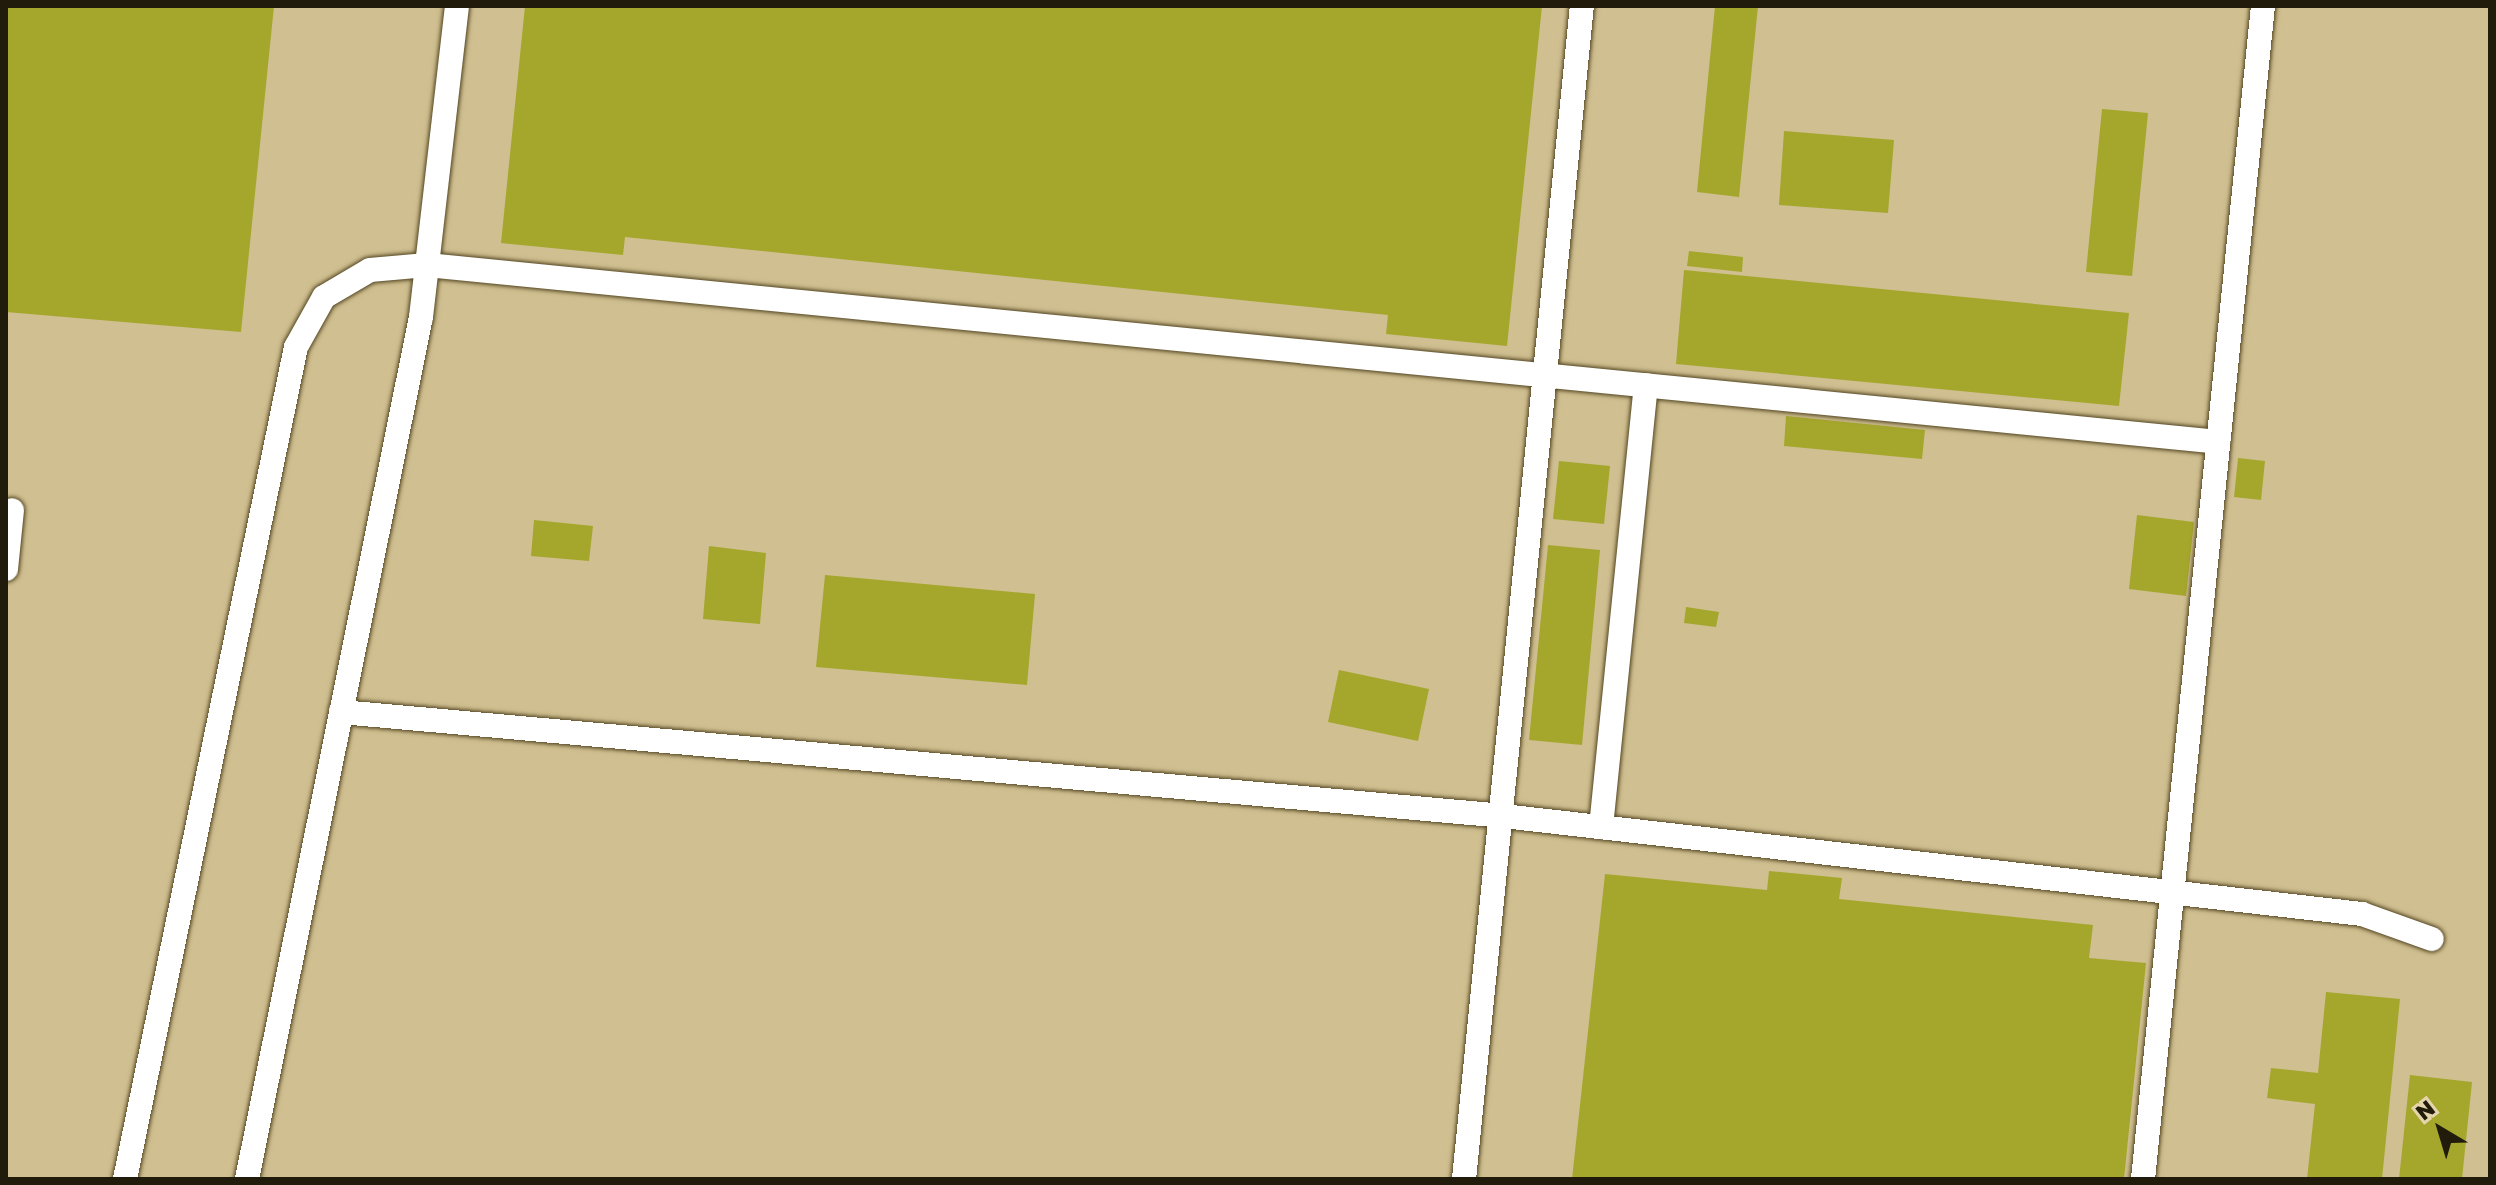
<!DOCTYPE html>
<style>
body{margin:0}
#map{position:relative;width:2496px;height:1185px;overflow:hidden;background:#d7c8a0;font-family:"Golos Text",sans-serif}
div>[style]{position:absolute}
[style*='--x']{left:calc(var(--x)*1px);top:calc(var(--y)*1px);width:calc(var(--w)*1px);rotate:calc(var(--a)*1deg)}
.built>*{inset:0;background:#d0bf90}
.building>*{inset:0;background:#a5a72d}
.roads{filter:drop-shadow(0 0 2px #534622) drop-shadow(0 0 2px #534622)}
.service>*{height:24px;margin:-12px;padding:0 12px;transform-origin:12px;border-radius:12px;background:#fff}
span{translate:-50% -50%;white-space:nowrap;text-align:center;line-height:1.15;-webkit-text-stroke:6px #e4d5ad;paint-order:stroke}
.frame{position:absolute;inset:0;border:8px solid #211b0c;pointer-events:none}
.north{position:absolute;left:2400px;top:1089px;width:80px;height:80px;-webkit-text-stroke:6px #e4d5ad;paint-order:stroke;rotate:322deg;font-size:22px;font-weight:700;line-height:32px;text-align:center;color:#211b0c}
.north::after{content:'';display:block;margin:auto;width:28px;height:36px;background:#211b0c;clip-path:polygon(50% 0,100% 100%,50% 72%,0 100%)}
</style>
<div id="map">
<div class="built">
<div style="clip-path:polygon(6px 6px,2490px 6px,2490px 1179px,6px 1179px)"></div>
</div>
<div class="building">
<div style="clip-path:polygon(6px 6px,274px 6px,241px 332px,6px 312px)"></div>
<div style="clip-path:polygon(525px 6px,1542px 6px,1507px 346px,1386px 334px,1388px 315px,625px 237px,623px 255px,501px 243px)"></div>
<div style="clip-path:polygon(1715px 6px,1758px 6px,1739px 197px,1697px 192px)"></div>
<div style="clip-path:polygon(2102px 109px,2148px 113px,2132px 276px,2086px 272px)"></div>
<div style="clip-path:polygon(1784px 131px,1894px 140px,1888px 213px,1779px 205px)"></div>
<div style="clip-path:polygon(1689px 251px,1743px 257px,1742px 272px,1687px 266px)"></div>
<div style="clip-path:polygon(1684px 270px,2129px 313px,2119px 406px,1676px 364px)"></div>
<div style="clip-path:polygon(1786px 416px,1925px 430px,1922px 459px,1784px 446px)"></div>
<div style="clip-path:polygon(2238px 458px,2265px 461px,2261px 500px,2234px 497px)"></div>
<div style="clip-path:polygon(1559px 461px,1610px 466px,1604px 524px,1553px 519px)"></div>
<div style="clip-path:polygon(2137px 515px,2194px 522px,2186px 596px,2129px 589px)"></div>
<div style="clip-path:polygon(534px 520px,593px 526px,589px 561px,531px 556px)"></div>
<div style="clip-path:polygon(1548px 545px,1600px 550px,1582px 745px,1529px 740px)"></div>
<div style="clip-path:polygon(709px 546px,766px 553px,760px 624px,703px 619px)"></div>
<div style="clip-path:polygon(825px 575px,1035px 594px,1027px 685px,816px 667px)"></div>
<div style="clip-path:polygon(1686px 607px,1719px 612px,1716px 627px,1684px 623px)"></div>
<div style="clip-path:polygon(1339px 670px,1429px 689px,1418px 741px,1328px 722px)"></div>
<div style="clip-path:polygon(1769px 871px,1842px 878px,1839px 899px,2093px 925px,2089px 958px,2146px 963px,2124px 1179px,1572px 1179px,1605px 874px,1767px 890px)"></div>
<div style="clip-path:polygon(2326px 992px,2400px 999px,2382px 1179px,2307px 1179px,2315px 1104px,2267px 1098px,2271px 1068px,2318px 1073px)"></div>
<div style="clip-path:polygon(2410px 1075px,2472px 1082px,2462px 1179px,2399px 1179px)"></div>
</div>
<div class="roads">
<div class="service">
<div style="--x:6;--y:569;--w:59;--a:-84.2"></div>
<div style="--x:341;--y:712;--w:1167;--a:5.11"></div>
<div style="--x:1503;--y:816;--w:865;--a:6.51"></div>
<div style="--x:2362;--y:914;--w:74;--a:19.7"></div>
<div style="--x:1601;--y:827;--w:444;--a:-84.2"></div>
<div style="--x:125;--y:1179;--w:849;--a:-78.39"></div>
<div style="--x:296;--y:347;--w:57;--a:-60.8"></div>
<div style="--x:324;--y:297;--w:53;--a:-30.4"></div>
<div style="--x:370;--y:270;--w:57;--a:-5"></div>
<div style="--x:427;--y:265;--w:1800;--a:5.64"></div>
<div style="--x:247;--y:1179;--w:879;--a:-78.59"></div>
<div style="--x:421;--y:317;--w:313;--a:-83.4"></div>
<div style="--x:1464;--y:1179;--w:1179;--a:-84.26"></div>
<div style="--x:2143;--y:1179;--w:1179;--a:-84.16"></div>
</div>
</div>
<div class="frame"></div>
<div class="north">N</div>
</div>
